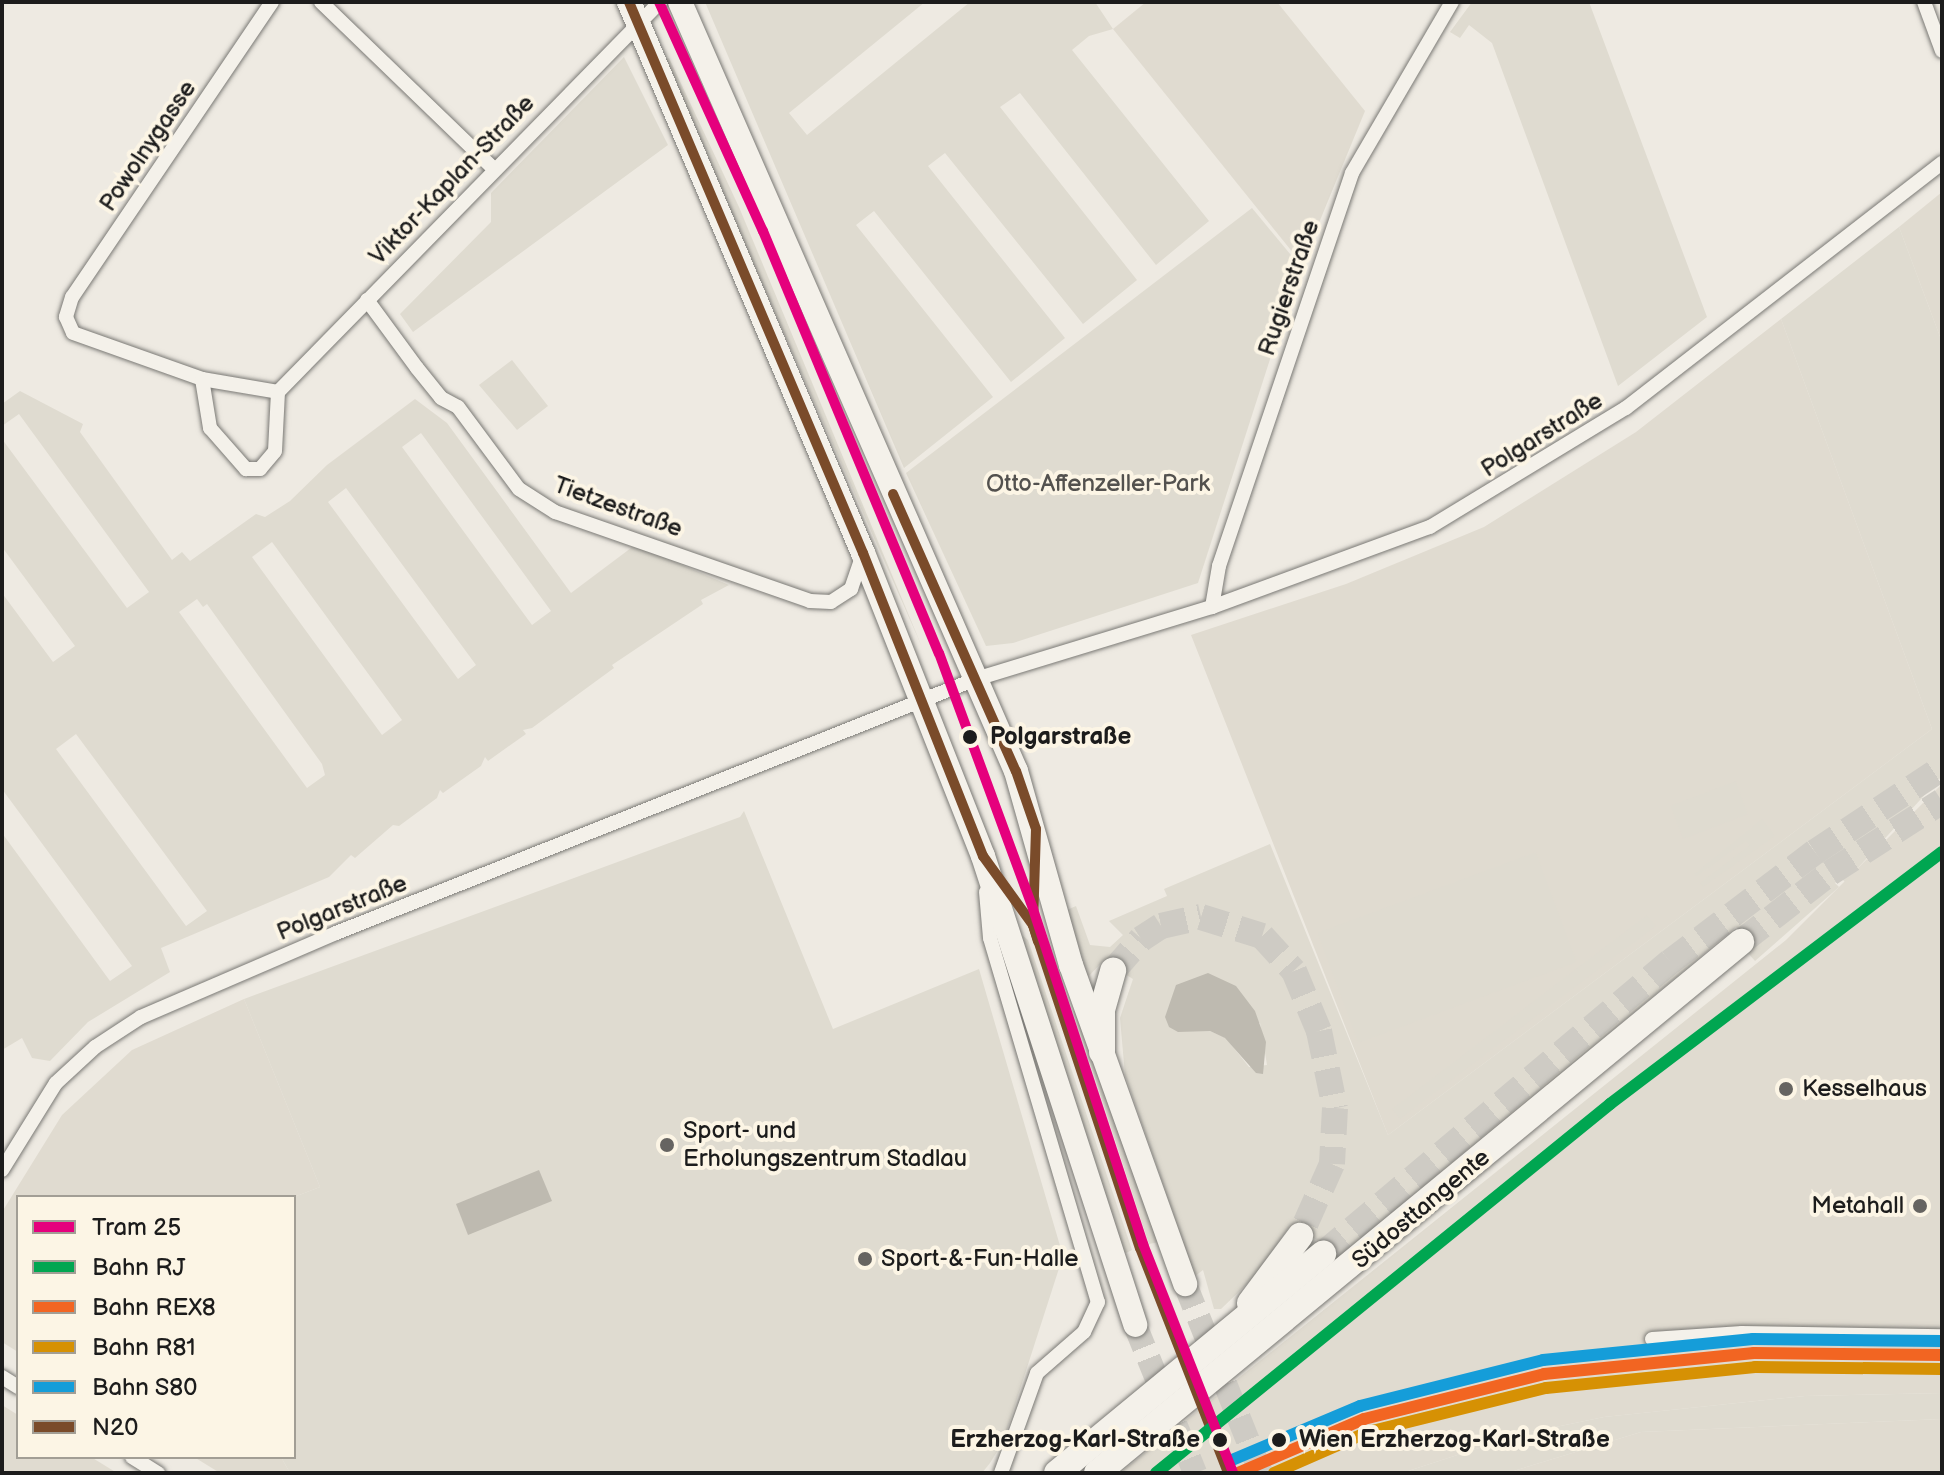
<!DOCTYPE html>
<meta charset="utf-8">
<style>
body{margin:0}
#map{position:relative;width:1944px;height:1475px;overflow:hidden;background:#eeeae2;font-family:"Balsamiq Sans",sans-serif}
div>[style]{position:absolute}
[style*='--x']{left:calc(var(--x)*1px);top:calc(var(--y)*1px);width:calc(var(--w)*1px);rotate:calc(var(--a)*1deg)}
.built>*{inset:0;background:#e0dbd0}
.green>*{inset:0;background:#dfdbd0}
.water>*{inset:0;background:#bebab0}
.primary-tunnel>*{height:24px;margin-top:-12px;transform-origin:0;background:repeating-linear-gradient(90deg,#cecbc4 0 24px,transparent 0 36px)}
.highway-tunnel>*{height:26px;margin-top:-13px;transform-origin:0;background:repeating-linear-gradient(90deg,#cecbc4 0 26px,transparent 0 39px)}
.roads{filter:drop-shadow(0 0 2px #7a7975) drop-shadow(0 0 2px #7a7975)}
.street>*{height:14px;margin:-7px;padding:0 7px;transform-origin:7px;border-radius:7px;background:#f4f1ea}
.primary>*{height:24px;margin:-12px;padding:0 12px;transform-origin:12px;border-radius:12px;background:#f4f1ea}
.highway>*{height:26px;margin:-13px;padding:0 13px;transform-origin:13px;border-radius:13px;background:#f4f1ea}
.bus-1>*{height:10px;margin:-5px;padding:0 5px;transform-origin:5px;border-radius:5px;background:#7a4b2a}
.rail-1>*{height:12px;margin:-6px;padding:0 6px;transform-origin:6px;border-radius:6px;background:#00a651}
.rail-2>*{height:12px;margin:-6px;padding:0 6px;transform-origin:6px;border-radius:6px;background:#f26522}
.rail-3>*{height:12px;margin:-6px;padding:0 6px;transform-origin:6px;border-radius:6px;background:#d69104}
.rail-4>*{height:12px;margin:-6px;padding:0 6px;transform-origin:6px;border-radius:6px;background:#159dd9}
.tram-1>*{height:10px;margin:-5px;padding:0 5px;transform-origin:5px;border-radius:5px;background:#e5007d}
.dots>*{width:22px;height:22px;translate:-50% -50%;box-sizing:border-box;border:4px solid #fcf5e5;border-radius:50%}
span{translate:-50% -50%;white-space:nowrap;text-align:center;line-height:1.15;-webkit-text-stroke:8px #fcf5e5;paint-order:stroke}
.street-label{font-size:24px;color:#1c1c1c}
.park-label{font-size:24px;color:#53514e}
.stop-label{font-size:24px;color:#1c1c1c;font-weight:700}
.left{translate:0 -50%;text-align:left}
.right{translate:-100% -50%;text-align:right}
.poi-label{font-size:24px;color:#1c1c1c}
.frame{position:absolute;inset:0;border:4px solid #1c1c1c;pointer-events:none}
.legend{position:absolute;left:16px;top:1195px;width:280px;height:264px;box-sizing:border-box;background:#fcf5e5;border:2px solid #a29e95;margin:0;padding:10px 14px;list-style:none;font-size:24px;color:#1c1c1c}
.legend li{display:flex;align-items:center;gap:16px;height:40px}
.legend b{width:40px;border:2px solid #a29e95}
</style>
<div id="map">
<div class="built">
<div style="clip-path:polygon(1146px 2px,1277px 2px,1365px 111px,1302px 264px,1113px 29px)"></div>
<div style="clip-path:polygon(1942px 192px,1942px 342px,1899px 227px)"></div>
<div style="clip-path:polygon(1781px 319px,1932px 729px,1388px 1135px,1191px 635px,1346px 584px,1484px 527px,1636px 432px)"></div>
<div style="clip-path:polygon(1942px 784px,1942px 1393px,1805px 1396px,1604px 1417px,1522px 1434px,1402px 1473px,1120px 1473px,1786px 940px)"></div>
<div style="clip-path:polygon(244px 999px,320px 1187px,294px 1197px,18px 1197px,18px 1352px,2px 1342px,2px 1212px,62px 1115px,132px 1050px)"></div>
<div style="clip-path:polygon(2px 1405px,18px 1415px,18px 1457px,91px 1457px,117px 1473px,2px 1473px)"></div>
<div style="clip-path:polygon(1942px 1419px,1942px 1473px,1507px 1473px,1641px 1432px)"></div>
<div style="clip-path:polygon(194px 1457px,281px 1457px,290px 1473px,220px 1473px)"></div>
</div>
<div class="green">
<div style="clip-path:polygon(705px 2px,925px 2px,789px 113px,807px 135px,970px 2px,1095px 2px,1113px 29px,1089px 36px,1072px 50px,1209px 221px,1156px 265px,1020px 93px,1000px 107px,1137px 280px,1083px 324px,945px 153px,928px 166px,1065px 338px,1011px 382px,874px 211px,856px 225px,993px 397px,904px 468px)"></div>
<div style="clip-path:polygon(1472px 2px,1589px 2px,1707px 317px,1618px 386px,1492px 43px,1469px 25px,1460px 38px,1450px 32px)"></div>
<div style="clip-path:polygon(624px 57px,668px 145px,413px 332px,400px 314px,491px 222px,491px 193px)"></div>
<div style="clip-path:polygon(669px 58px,739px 207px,922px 647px,664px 60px)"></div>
<div style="clip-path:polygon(1252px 208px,1300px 266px,1198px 583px,1013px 643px,986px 646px,906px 473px)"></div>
<div style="clip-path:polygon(evenodd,1899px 227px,1942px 342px,1942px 776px,1845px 882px,1841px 878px,1835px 883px,1839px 887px,1755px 961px,1748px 953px,1754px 948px,1736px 927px,1336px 1262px,1317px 1240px,1290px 1226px,1252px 1279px,1221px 1309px,1214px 1309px,1203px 1270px,1195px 1276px,1125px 1075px,1120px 1018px,1133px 979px,1103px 961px,1088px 977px,1067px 910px,1076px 906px,1090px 945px,1110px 947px,1123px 935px,1109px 921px,1167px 896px,1164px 889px,1270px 844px,1388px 1135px,1932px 729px,1781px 319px,1899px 227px,1260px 1023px,1267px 1065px,1249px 1067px,1226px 1038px,1210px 1031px,1260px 1023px)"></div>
<div style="clip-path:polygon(512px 360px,548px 406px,517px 430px,479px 385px)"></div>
<div style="clip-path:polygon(evenodd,20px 391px,83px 424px,80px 432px,172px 560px,182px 552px,190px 561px,256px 514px,265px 517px,290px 501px,327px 465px,415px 399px,447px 423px,571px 593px,635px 545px,729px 585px,701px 600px,703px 604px,612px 665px,614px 668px,532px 728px,523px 730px,526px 734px,488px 761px,485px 757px,481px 766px,443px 793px,440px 790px,437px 798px,399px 826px,393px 825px,355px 858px,351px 855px,329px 877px,161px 948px,170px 972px,88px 1022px,50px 1061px,32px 1058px,22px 1038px,2px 1050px,2px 833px,110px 981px,132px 966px,2px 789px,2px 593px,53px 662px,75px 646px,2px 547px,2px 439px,127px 608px,149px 592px,19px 414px,2px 426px,2px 404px,20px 391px,421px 433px,551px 611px,532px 625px,402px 447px,421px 433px,20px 391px,346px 488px,476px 665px,458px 679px,328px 502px,346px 488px,20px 391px,272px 542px,402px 720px,382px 735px,252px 557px,272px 542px,20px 391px,197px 599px,203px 607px,207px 604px,322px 764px,325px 775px,307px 788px,179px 612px,197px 599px,20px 391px,76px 734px,207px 911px,186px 926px,56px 749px,76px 734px)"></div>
<div style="clip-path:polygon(1736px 781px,1748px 814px,1683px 839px,1670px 806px)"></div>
<div style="clip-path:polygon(744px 811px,833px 1029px,979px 969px,1063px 1256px,1003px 1442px,990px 1463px,982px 1473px,290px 1473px,281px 1457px,294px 1457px,294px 1197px,320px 1187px,244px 999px,740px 817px)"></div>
<div style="clip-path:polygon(1762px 819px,1775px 836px,1703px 887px,1700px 883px,1750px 845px,1746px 841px,1696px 877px,1694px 874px)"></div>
<div style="clip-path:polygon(1536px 852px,1577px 962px,1358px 1043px,1317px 933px)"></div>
<div style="clip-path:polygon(1647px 915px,1656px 926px,1400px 1119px,1392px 1109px)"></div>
<div style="clip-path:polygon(1022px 935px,1028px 940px,1132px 1250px,1120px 1256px)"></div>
<div style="clip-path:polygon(1073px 1011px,1077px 1011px,1159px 1242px,1149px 1244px)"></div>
<div style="clip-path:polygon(1942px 1393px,1942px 1419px,1641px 1432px,1507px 1473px,1402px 1473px,1522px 1434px,1604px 1417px,1805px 1396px)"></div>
</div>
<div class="water">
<div style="clip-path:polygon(1208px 973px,1236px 986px,1255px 1011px,1266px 1042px,1263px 1074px,1256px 1073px,1225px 1038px,1210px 1031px,1178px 1032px,1169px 1027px,1165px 1017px,1176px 985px)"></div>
<div style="clip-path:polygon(539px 1170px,552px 1201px,468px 1235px,456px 1204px)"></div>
</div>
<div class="primary-tunnel">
<div style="--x:1185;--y:1284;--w:204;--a:68.1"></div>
<div style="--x:1135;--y:1325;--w:160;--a:67.9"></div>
</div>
<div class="highway-tunnel">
<div style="--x:1741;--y:942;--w:113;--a:-37.8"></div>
<div style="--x:1830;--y:873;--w:133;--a:-32.7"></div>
<div style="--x:1113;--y:971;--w:43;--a:-48.8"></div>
<div style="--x:1141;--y:939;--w:24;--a:-33"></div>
<div style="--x:1161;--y:926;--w:41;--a:-12.7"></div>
<div style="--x:1201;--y:917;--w:64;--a:17.3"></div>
<div style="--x:1262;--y:936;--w:47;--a:47.6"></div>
<div style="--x:1294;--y:971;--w:65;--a:67.4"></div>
<div style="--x:1319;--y:1031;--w:79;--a:78.3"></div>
<div style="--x:1335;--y:1108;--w:56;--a:93.1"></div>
<div style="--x:1332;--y:1164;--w:79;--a:114"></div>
<div style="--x:1323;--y:1254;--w:454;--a:-40.1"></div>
<div style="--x:1670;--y:962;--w:182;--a:-37.2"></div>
<div style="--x:1815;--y:852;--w:152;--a:-33.5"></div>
</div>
<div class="roads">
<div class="street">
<div style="--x:272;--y:2;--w:356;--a:124.1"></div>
<div style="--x:72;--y:297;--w:21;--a:107"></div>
<div style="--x:66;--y:317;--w:17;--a:66"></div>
<div style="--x:73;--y:333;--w:137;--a:19.6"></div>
<div style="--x:202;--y:379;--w:77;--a:9.7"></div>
<div style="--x:278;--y:392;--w:546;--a:-45.59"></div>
<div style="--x:321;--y:2;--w:239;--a:44"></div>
<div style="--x:1924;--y:2;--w:52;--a:69.8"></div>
<div style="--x:367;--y:300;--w:84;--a:53.7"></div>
<div style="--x:417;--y:368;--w:38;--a:51"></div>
<div style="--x:441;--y:398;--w:19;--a:28"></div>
<div style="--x:458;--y:407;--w:102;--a:53.4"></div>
<div style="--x:519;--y:489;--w:43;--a:32.6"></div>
<div style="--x:555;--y:512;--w:270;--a:19.2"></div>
<div style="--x:810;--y:601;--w:21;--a:3"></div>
<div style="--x:831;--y:602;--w:24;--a:-33"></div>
<div style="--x:851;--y:589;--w:34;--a:-71"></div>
<div style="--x:202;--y:379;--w:50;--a:80.7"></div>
<div style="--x:210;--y:428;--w:55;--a:48.7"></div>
<div style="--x:246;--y:469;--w:14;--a:0"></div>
<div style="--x:260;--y:469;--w:23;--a:-50"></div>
<div style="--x:275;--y:451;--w:59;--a:-87.1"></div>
<div style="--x:1212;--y:607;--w:42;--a:-80.3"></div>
<div style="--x:1219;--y:566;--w:415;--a:-71.3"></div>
<div style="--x:1352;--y:173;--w:198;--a:-59.7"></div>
<div style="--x:986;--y:892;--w:46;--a:85"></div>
<div style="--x:990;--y:938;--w:380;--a:73.5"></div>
<div style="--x:1098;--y:1302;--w:33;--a:115"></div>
<div style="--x:1084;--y:1332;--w:62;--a:138.9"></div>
<div style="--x:1037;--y:1373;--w:106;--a:109.8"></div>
<div style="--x:2;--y:1170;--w:102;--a:-58.2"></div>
<div style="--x:56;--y:1083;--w:53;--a:-42.7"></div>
<div style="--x:95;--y:1047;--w:55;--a:-33.1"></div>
<div style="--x:141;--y:1017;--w:212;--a:-23.3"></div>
<div style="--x:336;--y:933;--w:689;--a:-21.65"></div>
<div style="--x:976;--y:679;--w:247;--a:-17"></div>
<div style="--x:1212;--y:607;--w:232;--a:-20.2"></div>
<div style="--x:1430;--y:527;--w:229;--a:-31.3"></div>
<div style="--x:1626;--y:408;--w:400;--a:-37.8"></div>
<div style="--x:1652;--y:1339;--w:90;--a:-3.8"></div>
<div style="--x:1742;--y:1333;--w:200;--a:0.9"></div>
<div style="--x:2;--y:1377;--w:19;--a:32"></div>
<div style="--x:132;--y:1457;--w:31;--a:32"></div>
</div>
<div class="primary">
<div style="--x:629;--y:2;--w:599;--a:66.99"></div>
<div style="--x:863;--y:553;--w:326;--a:68.4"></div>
<div style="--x:983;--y:856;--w:493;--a:72"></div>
<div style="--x:680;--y:2;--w:839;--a:66.4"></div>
<div style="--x:1016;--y:771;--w:202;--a:74.2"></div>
<div style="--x:1071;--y:965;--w:339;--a:70.3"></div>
</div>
<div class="highway">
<div style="--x:1102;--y:1052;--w:42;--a:-90"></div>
<div style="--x:1102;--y:1010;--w:41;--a:-74.2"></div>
<div style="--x:1250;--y:1303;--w:84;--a:-53.3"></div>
<div style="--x:1057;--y:1473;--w:345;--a:-39.5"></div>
<div style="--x:1097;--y:1473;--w:835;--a:-39.51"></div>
</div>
</div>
<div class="bus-1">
<div style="--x:629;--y:2;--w:599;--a:66.99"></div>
<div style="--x:863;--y:553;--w:326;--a:68.4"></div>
<div style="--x:983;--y:856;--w:85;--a:54.1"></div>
<div style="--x:1033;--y:925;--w:340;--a:71.7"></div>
<div style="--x:1140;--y:1248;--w:242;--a:68.6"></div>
<div style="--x:893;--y:494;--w:303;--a:66.1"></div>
<div style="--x:1016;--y:771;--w:61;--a:71"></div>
<div style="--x:1036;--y:829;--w:96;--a:91.8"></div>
<div style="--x:1033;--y:925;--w:17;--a:73"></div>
</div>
<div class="rail-1">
<div style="--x:1156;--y:1473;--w:585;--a:-39.1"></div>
<div style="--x:1610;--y:1104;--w:417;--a:-37.2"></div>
</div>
<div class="rail-2">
<div style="--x:1238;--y:1473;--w:137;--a:-23.2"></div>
<div style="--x:1364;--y:1419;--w:186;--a:-14"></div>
<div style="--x:1544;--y:1374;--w:211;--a:-5.7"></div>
<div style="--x:1754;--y:1353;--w:188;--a:0.6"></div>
</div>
<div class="rail-3">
<div style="--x:1274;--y:1473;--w:103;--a:-23.6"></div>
<div style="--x:1368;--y:1432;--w:183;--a:-13.9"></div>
<div style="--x:1546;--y:1388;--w:210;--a:-5.7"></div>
<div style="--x:1755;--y:1367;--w:187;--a:0.6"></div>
</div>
<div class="rail-4">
<div style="--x:1232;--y:1460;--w:139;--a:-22.9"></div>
<div style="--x:1360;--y:1406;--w:189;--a:-14.1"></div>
<div style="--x:1543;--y:1360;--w:211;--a:-5.7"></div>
<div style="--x:1753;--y:1339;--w:189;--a:0.6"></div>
</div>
<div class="tram-1">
<div style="--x:659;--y:2;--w:252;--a:65.6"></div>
<div style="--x:763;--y:231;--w:457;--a:67.4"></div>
<div style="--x:939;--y:653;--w:273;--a:69.8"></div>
<div style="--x:1033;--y:909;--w:353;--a:71.8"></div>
<div style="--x:1143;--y:1244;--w:246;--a:68.5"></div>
</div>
<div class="dots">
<div style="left:970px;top:737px;background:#1c1c1c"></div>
<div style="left:1786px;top:1089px;background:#666461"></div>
<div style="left:667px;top:1145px;background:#666461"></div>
<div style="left:1920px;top:1206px;background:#666461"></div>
<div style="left:865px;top:1259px;background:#666461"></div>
<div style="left:1220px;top:1440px;background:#1c1c1c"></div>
<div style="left:1279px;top:1440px;background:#1c1c1c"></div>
</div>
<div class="street-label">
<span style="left:148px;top:146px;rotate:-56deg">Powolnygasse</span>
<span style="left:452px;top:180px;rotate:-46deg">Viktor-Kaplan-Straße</span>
<span style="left:1289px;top:288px;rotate:-71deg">Rugierstraße</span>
<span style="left:1542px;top:435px;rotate:-32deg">Polgarstraße</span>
<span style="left:618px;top:507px;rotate:20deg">Tietzestraße</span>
<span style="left:342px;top:908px;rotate:-22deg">Polgarstraße</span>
<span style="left:1421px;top:1209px;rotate:-40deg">Südosttangente</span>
</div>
<div class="park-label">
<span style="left:1098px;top:484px">Otto-Affenzeller-Park</span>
</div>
<div class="stop-label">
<span class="left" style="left:990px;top:737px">Polgarstraße</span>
<span class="right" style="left:1200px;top:1440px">Erzherzog-Karl-Straße</span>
<span class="left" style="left:1299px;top:1440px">Wien Erzherzog-Karl-Straße</span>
</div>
<div class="poi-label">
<span class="left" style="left:1802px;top:1089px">Kesselhaus</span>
<span class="left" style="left:683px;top:1145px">Sport- und<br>Erholungszentrum Stadlau</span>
<span class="right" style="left:1904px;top:1206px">Metahall</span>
<span class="left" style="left:881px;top:1259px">Sport-&amp;-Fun-Halle</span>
</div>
<div class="frame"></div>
<ul class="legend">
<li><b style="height:10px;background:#e5007d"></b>Tram 25</li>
<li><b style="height:10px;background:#00a651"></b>Bahn RJ</li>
<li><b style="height:10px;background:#f26522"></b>Bahn REX8</li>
<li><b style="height:10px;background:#d69104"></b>Bahn R81</li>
<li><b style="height:10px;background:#159dd9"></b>Bahn S80</li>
<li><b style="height:10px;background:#7a4b2a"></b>N20</li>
</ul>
</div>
